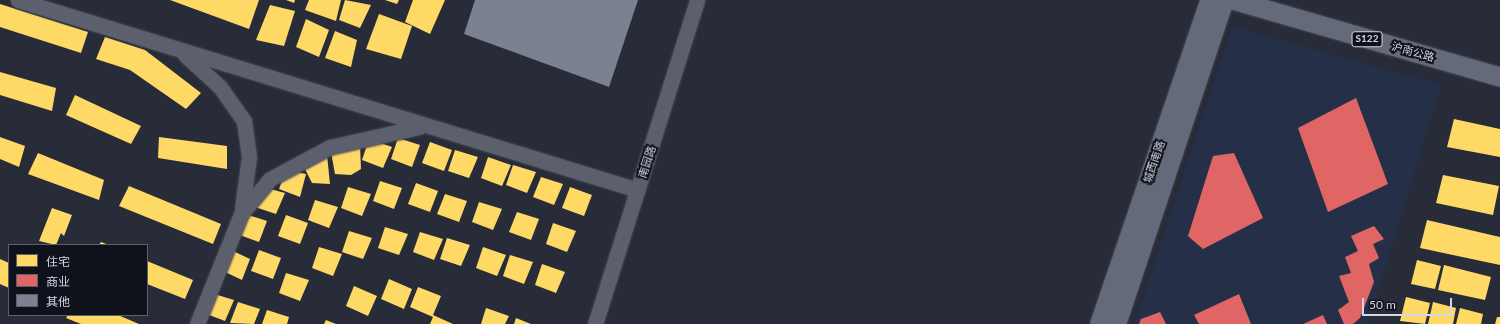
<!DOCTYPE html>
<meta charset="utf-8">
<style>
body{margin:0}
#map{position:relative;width:1500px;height:324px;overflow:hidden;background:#272c38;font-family:Lato,"Noto Sans SC",sans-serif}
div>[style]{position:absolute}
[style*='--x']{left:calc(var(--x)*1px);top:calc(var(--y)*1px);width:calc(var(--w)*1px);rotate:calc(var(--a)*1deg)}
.built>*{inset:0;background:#262f48}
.homes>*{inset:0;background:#ffd966}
.shops>*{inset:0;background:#e06666}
.building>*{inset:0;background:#7b8191}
.roads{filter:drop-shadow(0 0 1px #444852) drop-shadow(0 0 1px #444852)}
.minor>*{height:15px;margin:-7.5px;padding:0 7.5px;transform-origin:7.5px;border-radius:7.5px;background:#5c606c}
.major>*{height:19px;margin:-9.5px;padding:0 9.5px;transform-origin:9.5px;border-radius:9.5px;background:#646a7a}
span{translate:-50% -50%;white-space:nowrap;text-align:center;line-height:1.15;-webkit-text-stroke:4px #0f121b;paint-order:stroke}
.shield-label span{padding:1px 3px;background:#0f121b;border:1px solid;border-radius:3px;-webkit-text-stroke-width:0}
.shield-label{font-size:10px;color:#d2d8e6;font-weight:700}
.street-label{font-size:11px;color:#d2d8e6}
.legend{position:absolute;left:8px;top:244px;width:140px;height:72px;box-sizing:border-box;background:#0f121b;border:1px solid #5d616c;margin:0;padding:5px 7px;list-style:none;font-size:12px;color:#d2d8e6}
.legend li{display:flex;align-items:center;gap:8px;height:20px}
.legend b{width:20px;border:1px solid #5d616c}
.scale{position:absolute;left:1362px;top:298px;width:90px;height:18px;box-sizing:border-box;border:2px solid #d2d8e6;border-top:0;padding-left:5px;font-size:12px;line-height:14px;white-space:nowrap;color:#d2d8e6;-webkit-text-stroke:3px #0f121b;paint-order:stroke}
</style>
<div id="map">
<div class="built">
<div style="clip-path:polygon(1232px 26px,1441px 85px,1368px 324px,1135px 324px)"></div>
</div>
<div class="homes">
<div style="clip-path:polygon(170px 0,259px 0,249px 29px)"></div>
<div style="clip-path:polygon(286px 0,295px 0,294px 3px)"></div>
<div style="clip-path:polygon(309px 0,341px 0,336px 21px,305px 10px)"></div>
<div style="clip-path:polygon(345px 0,371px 5px,360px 28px,339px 20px)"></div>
<div style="clip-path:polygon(385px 0,399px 0,397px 4px)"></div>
<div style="clip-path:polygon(413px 0,445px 0,430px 34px,405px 22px)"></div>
<div style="clip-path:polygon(0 4px,88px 32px,81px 53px,0 27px)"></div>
<div style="clip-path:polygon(270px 5px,295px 11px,284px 46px,256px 40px)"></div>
<div style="clip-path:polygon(379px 14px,412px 26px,401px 59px,366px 49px)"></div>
<div style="clip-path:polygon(306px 19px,329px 30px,319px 57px,296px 47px)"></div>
<div style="clip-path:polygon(335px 31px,357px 40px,351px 67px,325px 58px)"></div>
<div style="clip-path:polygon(105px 37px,145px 50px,201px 93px,186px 109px,130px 70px,96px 59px)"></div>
<div style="clip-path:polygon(0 72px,56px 88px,52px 111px,0 95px)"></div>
<div style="clip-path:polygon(75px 95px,141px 126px,131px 144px,66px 115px)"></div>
<div style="clip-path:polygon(1454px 119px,1500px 129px,1500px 157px,1447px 147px)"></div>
<div style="clip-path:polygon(0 137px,25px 146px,19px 167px,0 159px)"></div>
<div style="clip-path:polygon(159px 137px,227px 146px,227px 169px,158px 158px)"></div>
<div style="clip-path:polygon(398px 138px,420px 145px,412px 167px,391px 159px)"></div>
<div style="clip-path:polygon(369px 139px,392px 147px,383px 168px,362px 160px)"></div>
<div style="clip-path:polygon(430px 142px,452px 150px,444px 171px,422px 163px)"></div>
<div style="clip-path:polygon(360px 145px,361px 169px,351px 175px,335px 174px,331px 152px)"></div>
<div style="clip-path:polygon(455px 150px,478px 157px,469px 178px,448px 171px)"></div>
<div style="clip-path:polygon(38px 153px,104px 180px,99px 200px,28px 174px)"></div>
<div style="clip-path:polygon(327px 155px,330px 184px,312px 183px,303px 165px)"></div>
<div style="clip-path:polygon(488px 157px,511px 165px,502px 186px,481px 178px)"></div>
<div style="clip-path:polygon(513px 165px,536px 172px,527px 193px,506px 185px)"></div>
<div style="clip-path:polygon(286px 170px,306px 174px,300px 197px,279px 189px)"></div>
<div style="clip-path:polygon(1443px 175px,1499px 186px,1493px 215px,1436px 203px)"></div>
<div style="clip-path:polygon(541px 177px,563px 184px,554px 205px,533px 197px)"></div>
<div style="clip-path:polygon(380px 181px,402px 188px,394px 209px,373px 201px)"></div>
<div style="clip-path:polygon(416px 183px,438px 191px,430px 212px,408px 204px)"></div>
<div style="clip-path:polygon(129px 186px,221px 224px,213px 244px,119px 206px)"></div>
<div style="clip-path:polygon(263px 187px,285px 193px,276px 214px,255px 207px)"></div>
<div style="clip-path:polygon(348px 187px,371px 194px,362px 216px,341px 208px)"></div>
<div style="clip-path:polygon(570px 187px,592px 195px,584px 216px,562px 208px)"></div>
<div style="clip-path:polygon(445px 194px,467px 201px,459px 222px,437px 214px)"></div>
<div style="clip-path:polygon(315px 200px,338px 207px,329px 228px,308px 220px)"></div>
<div style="clip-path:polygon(479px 202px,502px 209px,493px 230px,472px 222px)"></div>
<div style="clip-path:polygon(52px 208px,72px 215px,64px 236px,61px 233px,56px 245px,39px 241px)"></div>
<div style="clip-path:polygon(517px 212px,539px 219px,531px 240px,509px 232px)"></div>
<div style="clip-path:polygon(245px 214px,267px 221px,259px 242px,237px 234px)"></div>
<div style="clip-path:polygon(286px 215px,308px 223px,300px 244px,278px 236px)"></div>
<div style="clip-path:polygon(1427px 220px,1500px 237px,1500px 265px,1420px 248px)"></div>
<div style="clip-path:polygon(553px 223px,576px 231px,567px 252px,546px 244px)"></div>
<div style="clip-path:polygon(385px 227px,408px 234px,399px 255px,378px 248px)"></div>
<div style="clip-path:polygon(349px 231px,372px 238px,363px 259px,342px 252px)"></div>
<div style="clip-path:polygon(420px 232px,443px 239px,434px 260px,413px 252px)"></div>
<div style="clip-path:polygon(447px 238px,470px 245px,461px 266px,440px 259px)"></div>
<div style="clip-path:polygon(101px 242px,109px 245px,99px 245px)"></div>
<div style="clip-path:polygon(319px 247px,342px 254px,333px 276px,312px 268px)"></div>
<div style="clip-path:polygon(483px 247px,506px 255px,497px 276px,476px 268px)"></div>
<div style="clip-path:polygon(231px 250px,250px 259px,242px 280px,223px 271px)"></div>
<div style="clip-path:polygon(259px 250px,281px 258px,273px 279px,251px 271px)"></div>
<div style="clip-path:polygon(510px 255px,533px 262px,524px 284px,503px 276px)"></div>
<div style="clip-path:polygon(0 259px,9px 263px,9px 288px,0 284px)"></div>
<div style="clip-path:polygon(1417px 260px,1441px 266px,1435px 289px,1411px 284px)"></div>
<div style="clip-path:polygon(147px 261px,193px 280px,185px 299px,147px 284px)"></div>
<div style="clip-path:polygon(542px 264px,565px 272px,556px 293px,535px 285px)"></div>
<div style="clip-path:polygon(1444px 265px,1491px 277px,1485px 300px,1438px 290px)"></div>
<div style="clip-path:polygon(286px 273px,309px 280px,300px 301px,279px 293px)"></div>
<div style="clip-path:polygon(389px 279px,412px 289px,404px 309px,381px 299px)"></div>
<div style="clip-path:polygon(354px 286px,377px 296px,368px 316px,346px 306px)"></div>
<div style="clip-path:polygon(418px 287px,441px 296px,433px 315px,453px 324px,430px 324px,433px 317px,410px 307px)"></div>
<div style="clip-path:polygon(211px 293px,234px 300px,225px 321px,204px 313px)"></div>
<div style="clip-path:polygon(1406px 297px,1430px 303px,1425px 324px,1400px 321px)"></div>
<div style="clip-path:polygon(238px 302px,260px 309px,254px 324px,230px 323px)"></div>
<div style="clip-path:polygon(1433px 302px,1456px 308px,1453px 324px,1428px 324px)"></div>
<div style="clip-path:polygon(486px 308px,509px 316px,505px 324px,481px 324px)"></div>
<div style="clip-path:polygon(1460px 308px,1483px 314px,1481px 324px,1456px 324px)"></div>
<div style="clip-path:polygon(267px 310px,289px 317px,287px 324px,262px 324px)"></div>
<div style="clip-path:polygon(68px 315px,118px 315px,139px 324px,81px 324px,66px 318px)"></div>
<div style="clip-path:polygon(1497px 317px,1500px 317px,1500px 324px,1495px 324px)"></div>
<div style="clip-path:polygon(516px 318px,531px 324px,514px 324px)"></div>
<div style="clip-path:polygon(326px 320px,336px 324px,324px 324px)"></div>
</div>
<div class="shops">
<div style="clip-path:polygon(1356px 98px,1388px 184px,1328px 212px,1298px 128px)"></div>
<div style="clip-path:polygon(1234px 153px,1263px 218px,1203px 249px,1188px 236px,1213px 156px)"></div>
<div style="clip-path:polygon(1374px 226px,1384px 239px,1373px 244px,1379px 258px,1369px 264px,1374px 282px,1360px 318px,1353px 324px,1344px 324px,1338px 310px,1349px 302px,1339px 276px,1351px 273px,1345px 257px,1358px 251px,1351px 236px)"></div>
<div style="clip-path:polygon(1239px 294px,1251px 324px,1199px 324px,1194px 315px)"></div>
<div style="clip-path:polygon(1160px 312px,1166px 324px,1139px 324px,1141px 319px)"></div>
<div style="clip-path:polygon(1323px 315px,1327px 324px,1303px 324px)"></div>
</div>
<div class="building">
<div style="clip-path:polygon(475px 0,638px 0,609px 87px,464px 34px)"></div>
</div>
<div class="roads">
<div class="minor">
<div style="--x:18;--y:0;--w:648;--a:17.04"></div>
<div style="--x:185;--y:55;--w:47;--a:42.4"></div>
<div style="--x:220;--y:87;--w:42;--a:54.8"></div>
<div style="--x:244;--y:121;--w:36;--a:82"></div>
<div style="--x:249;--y:157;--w:52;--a:97.7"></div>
<div style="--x:197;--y:324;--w:118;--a:-68.2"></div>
<div style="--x:241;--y:214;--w:45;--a:-50.4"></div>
<div style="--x:270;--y:179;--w:68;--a:-28.1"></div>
<div style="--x:330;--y:147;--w:91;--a:-12.7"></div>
<div style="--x:595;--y:324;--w:340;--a:-72.5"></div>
</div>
<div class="major">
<div style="--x:1234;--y:0;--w:277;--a:16.1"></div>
<div style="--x:1099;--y:324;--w:342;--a:-71.2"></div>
<div style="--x:1116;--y:324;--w:342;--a:-71.6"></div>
</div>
</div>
<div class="shield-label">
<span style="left:1367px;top:39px">S122</span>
</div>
<div class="street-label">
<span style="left:1413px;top:52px;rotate:16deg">沪南公路</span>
<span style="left:647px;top:162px;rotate:-72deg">南园路</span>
<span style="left:1154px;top:162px;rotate:-71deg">城西南路</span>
</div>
<ul class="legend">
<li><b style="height:11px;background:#ffd966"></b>住宅</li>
<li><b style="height:11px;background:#e06666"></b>商业</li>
<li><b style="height:11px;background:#7b8191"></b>其他</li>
</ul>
<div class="scale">50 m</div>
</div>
